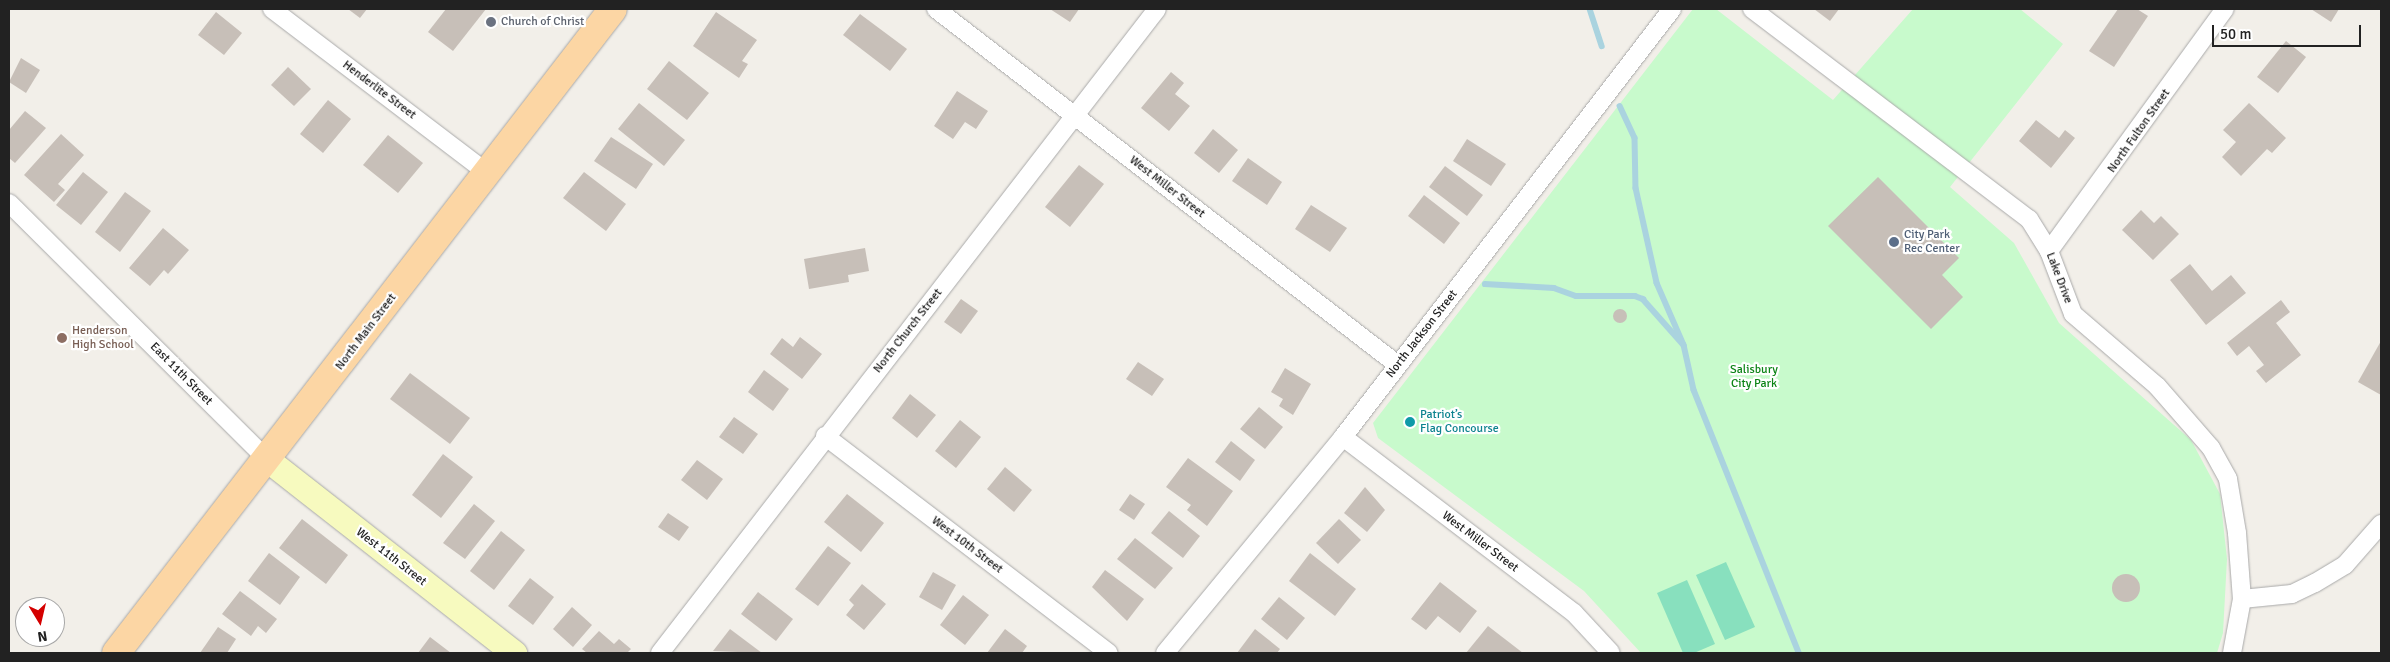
<!DOCTYPE html>
<meta charset="utf-8">
<style>
body{margin:0}
#map{position:relative;width:2390px;height:662px;overflow:hidden;background:#f2efe9;font-family:Signika,sans-serif}
div>[style]{position:absolute}
[style*='--x']{left:calc(var(--x)*1px);top:calc(var(--y)*1px);width:calc(var(--w)*1px);rotate:calc(var(--a)*1deg)}
.park>*{inset:0;background:#c8facc}
.pitch>*{inset:0;background:#88e0be}
.stream>*{height:5.5px;margin:-2.75px;padding:0 2.75px;transform-origin:2.75px;border-radius:2.75px;background:#aad3df}
.building>*{inset:0;background:#c7bfb8}
.round{border-radius:50%}
.roads{filter:drop-shadow(0 0 1px #a9a9a9) drop-shadow(0 0 1px #a9a9a9)}
.street>*{height:18px;margin:-9px;padding:0 9px;transform-origin:9px;border-radius:9px;background:#fff}
.secondary>*{height:25px;margin:-12.5px;padding:0 12.5px;transform-origin:12.5px;border-radius:12.5px;background:#f7fabf}
.primary>*{height:28px;margin:-14px;padding:0 14px;transform-origin:14px;border-radius:14px;background:#fcd6a4}
.dots>*{width:14px;height:14px;translate:-50% -50%;box-sizing:border-box;border:2px solid #fff;border-radius:50%}
span{translate:-50% -50%;white-space:nowrap;text-align:center;line-height:1.15;-webkit-text-stroke:4.5px #fff;paint-order:stroke}
.worship-label{font-size:12px;color:#5b616d}
.left{translate:0 -50%;text-align:left}
.street-label{font-size:12px;color:#222}
.service-label{font-size:12px;color:#4e5e75}
.education-label{font-size:12px;color:#785e54}
.park-label{font-size:12px;color:#0c8416}
.culture-label{font-size:12px;color:#0d838f}
.frame{position:absolute;inset:0;border:10px solid #222;pointer-events:none}
.north{position:absolute;left:15px;top:597px;width:50px;height:50px;box-sizing:border-box;background:#fff;border:1px solid #a7a7a7;border-radius:50%;rotate:171deg;font-size:14px;font-weight:700;line-height:20px;text-align:center;color:#222}
.north::after{content:'';display:block;margin:auto;width:18px;height:22px;background:#d40000;clip-path:polygon(50% 0,100% 100%,50% 72%,0 100%)}
.scale{position:absolute;left:2212px;top:25px;width:149px;height:22px;box-sizing:border-box;border:2px solid #222;border-top:0;padding-left:6px;font-size:15px;line-height:18px;white-space:nowrap;color:#222;-webkit-text-stroke:4px #fff;paint-order:stroke}
</style>
<div id="map">
<div class="park">
<div style="clip-path:polygon(1693px 9px,1716px 9px,1833px 100px,1913px 9px,2020px 9px,2063px 44px,1950px 187px,2014px 243px,2059px 323px,2191px 440px,2220px 494px,2227px 559px,2223px 633px,2217px 653px,1641px 653px,1584px 591px,1378px 438px,1373px 423px)"></div>
</div>
<div class="pitch">
<div style="clip-path:polygon(1726px 562px,1755px 627px,1725px 640px,1696px 575px)"></div>
<div style="clip-path:polygon(1687px 580px,1715px 644px,1694px 653px,1683px 653px,1657px 593px)"></div>
</div>
<div class="stream">
<div style="--x:1590;--y:9;--w:39;--a:72"></div>
<div style="--x:1620;--y:106;--w:35;--a:65"></div>
<div style="--x:1635;--y:138;--w:50;--a:88.9"></div>
<div style="--x:1636;--y:188;--w:97;--a:77.5"></div>
<div style="--x:1657;--y:283;--w:68;--a:66.5"></div>
<div style="--x:1684;--y:345;--w:46;--a:77.5"></div>
<div style="--x:1694;--y:390;--w:283;--a:68.2"></div>
<div style="--x:1485;--y:284;--w:69;--a:3.3"></div>
<div style="--x:1554;--y:288;--w:23;--a:20"></div>
<div style="--x:1576;--y:296;--w:59;--a:0"></div>
<div style="--x:1635;--y:296;--w:9;--a:21"></div>
<div style="--x:1643;--y:299;--w:60;--a:48.4"></div>
</div>
<div class="building">
<div style="clip-path:polygon(348px 9px,367px 9px,360px 18px)"></div>
<div style="clip-path:polygon(446px 9px,486px 9px,453px 51px,428px 32px)"></div>
<div style="clip-path:polygon(1050px 9px,1079px 9px,1070px 22px)"></div>
<div style="clip-path:polygon(1814px 9px,1839px 9px,1830px 21px)"></div>
<div style="clip-path:polygon(2118px 9px,2137px 9px,2148px 16px,2114px 67px,2089px 51px)"></div>
<div style="clip-path:polygon(2311px 9px,2339px 9px,2331px 22px)"></div>
<div style="clip-path:polygon(216px 12px,242px 33px,224px 55px,198px 35px)"></div>
<div style="clip-path:polygon(716px 12px,757px 40px,742px 61px,748px 64px,739px 78px,693px 46px)"></div>
<div style="clip-path:polygon(860px 14px,907px 49px,890px 71px,843px 35px)"></div>
<div style="clip-path:polygon(2286px 41px,2306px 57px,2278px 93px,2257px 77px)"></div>
<div style="clip-path:polygon(21px 58px,40px 70px,26px 93px,9px 82px)"></div>
<div style="clip-path:polygon(669px 61px,709px 93px,687px 120px,647px 89px)"></div>
<div style="clip-path:polygon(288px 67px,311px 89px,294px 106px,271px 85px)"></div>
<div style="clip-path:polygon(1171px 72px,1184px 83px,1175px 94px,1190px 106px,1169px 131px,1141px 108px)"></div>
<div style="clip-path:polygon(957px 91px,988px 111px,976px 129px,965px 122px,953px 139px,934px 126px)"></div>
<div style="clip-path:polygon(328px 100px,351px 119px,323px 153px,300px 134px)"></div>
<div style="clip-path:polygon(639px 103px,685px 140px,664px 166px,618px 129px)"></div>
<div style="clip-path:polygon(2249px 103px,2286px 138px,2272px 153px,2267px 149px,2241px 176px,2222px 157px,2236px 142px,2223px 130px)"></div>
<div style="clip-path:polygon(25px 111px,46px 128px,15px 163px,9px 158px,9px 130px)"></div>
<div style="clip-path:polygon(2036px 120px,2059px 138px,2065px 130px,2075px 138px,2051px 168px,2019px 141px)"></div>
<div style="clip-path:polygon(1213px 129px,1238px 150px,1219px 173px,1194px 153px)"></div>
<div style="clip-path:polygon(61px 134px,84px 155px,58px 184px,65px 190px,54px 202px,24px 175px)"></div>
<div style="clip-path:polygon(388px 135px,423px 163px,398px 193px,363px 165px)"></div>
<div style="clip-path:polygon(611px 137px,653px 164px,636px 189px,594px 161px)"></div>
<div style="clip-path:polygon(1467px 139px,1506px 164px,1491px 186px,1453px 161px)"></div>
<div style="clip-path:polygon(1248px 158px,1282px 182px,1267px 205px,1232px 181px)"></div>
<div style="clip-path:polygon(1079px 165px,1104px 184px,1070px 227px,1045px 207px)"></div>
<div style="clip-path:polygon(1445px 166px,1483px 195px,1467px 216px,1429px 187px)"></div>
<div style="clip-path:polygon(83px 172px,108px 192px,81px 225px,56px 205px)"></div>
<div style="clip-path:polygon(584px 172px,626px 204px,606px 231px,563px 198px)"></div>
<div style="clip-path:polygon(1878px 177px,1959px 258px,1942px 275px,1963px 297px,1931px 329px,1828px 226px)"></div>
<div style="clip-path:polygon(125px 192px,151px 211px,120px 252px,95px 232px)"></div>
<div style="clip-path:polygon(1424px 195px,1460px 223px,1444px 244px,1408px 216px)"></div>
<div style="clip-path:polygon(1311px 205px,1347px 228px,1330px 252px,1295px 229px)"></div>
<div style="clip-path:polygon(2141px 210px,2154px 223px,2161px 216px,2179px 234px,2153px 260px,2122px 230px)"></div>
<div style="clip-path:polygon(163px 228px,189px 250px,168px 274px,164px 270px,150px 286px,129px 268px)"></div>
<div style="clip-path:polygon(865px 248px,869px 271px,848px 275px,849px 282px,809px 289px,804px 259px)"></div>
<div style="clip-path:polygon(2190px 264px,2212px 291px,2231px 275px,2246px 293px,2206px 325px,2170px 280px)"></div>
<div style="clip-path:polygon(961px 299px,978px 311px,961px 334px,944px 322px)"></div>
<div style="clip-path:polygon(2281px 300px,2290px 312px,2276px 323px,2301px 355px,2266px 383px,2256px 371px,2264px 365px,2249px 346px,2237px 356px,2227px 343px)"></div>
<div class="round" style="left:1613px;top:309px;width:14px;height:14px"></div>
<div style="clip-path:polygon(800px 337px,822px 354px,802px 379px,770px 354px,782px 338px,793px 347px)"></div>
<div style="clip-path:polygon(2381px 341px,2381px 395px,2358px 382px)"></div>
<div style="clip-path:polygon(1138px 362px,1164px 379px,1152px 396px,1126px 379px)"></div>
<div style="clip-path:polygon(1285px 368px,1311px 384px,1293px 415px,1279px 406px,1283px 399px,1271px 392px)"></div>
<div style="clip-path:polygon(764px 370px,789px 389px,773px 411px,748px 392px)"></div>
<div style="clip-path:polygon(410px 373px,470px 418px,450px 444px,390px 399px)"></div>
<div style="clip-path:polygon(910px 394px,936px 415px,917px 438px,892px 418px)"></div>
<div style="clip-path:polygon(1259px 407px,1283px 427px,1265px 449px,1240px 429px)"></div>
<div style="clip-path:polygon(734px 417px,758px 434px,743px 454px,719px 437px)"></div>
<div style="clip-path:polygon(960px 420px,981px 437px,956px 468px,935px 451px)"></div>
<div style="clip-path:polygon(1231px 441px,1255px 460px,1240px 481px,1215px 462px)"></div>
<div style="clip-path:polygon(443px 454px,473px 477px,441px 518px,412px 495px)"></div>
<div style="clip-path:polygon(1188px 458px,1233px 491px,1207px 526px,1187px 510px,1191px 505px,1166px 487px)"></div>
<div style="clip-path:polygon(697px 460px,723px 479px,707px 500px,681px 480px)"></div>
<div style="clip-path:polygon(1005px 467px,1032px 490px,1014px 512px,987px 489px)"></div>
<div style="clip-path:polygon(1365px 487px,1385px 510px,1367px 532px,1344px 513px)"></div>
<div style="clip-path:polygon(847px 494px,884px 523px,861px 552px,824px 522px)"></div>
<div style="clip-path:polygon(1130px 494px,1145px 504px,1134px 520px,1119px 510px)"></div>
<div style="clip-path:polygon(474px 504px,495px 521px,465px 559px,443px 543px)"></div>
<div style="clip-path:polygon(1169px 511px,1200px 536px,1183px 558px,1151px 533px)"></div>
<div style="clip-path:polygon(668px 513px,689px 527px,679px 541px,658px 527px)"></div>
<div style="clip-path:polygon(302px 519px,348px 555px,326px 584px,279px 548px)"></div>
<div style="clip-path:polygon(1339px 519px,1361px 540px,1338px 564px,1316px 543px)"></div>
<div style="clip-path:polygon(501px 531px,525px 550px,494px 590px,470px 571px)"></div>
<div style="clip-path:polygon(1135px 538px,1173px 568px,1155px 589px,1117px 559px)"></div>
<div style="clip-path:polygon(828px 546px,851px 563px,818px 606px,795px 589px)"></div>
<div style="clip-path:polygon(269px 553px,300px 577px,280px 605px,248px 581px)"></div>
<div style="clip-path:polygon(1310px 553px,1356px 589px,1335px 616px,1289px 581px)"></div>
<div style="clip-path:polygon(1105px 570px,1144px 599px,1127px 621px,1092px 587px)"></div>
<div style="clip-path:polygon(933px 572px,956px 585px,942px 610px,919px 597px)"></div>
<div class="round" style="left:2112px;top:574px;width:28px;height:28px"></div>
<div style="clip-path:polygon(530px 578px,554px 597px,533px 625px,508px 606px)"></div>
<div style="clip-path:polygon(1440px 582px,1477px 611px,1460px 633px,1438px 616px,1426px 630px,1411px 619px)"></div>
<div style="clip-path:polygon(862px 584px,886px 604px,864px 630px,846px 615px,854px 605px,849px 600px)"></div>
<div style="clip-path:polygon(240px 591px,277px 619px,266px 633px,258px 626px,251px 636px,222px 614px)"></div>
<div style="clip-path:polygon(758px 592px,793px 619px,776px 641px,741px 614px)"></div>
<div style="clip-path:polygon(963px 595px,989px 615px,965px 645px,940px 625px)"></div>
<div style="clip-path:polygon(1279px 597px,1305px 618px,1287px 640px,1261px 619px)"></div>
<div style="clip-path:polygon(572px 607px,592px 625px,573px 647px,553px 629px)"></div>
<div style="clip-path:polygon(1488px 626px,1523px 653px,1466px 653px)"></div>
<div style="clip-path:polygon(218px 627px,236px 639px,227px 653px,200px 653px)"></div>
<div style="clip-path:polygon(730px 629px,762px 653px,713px 651px)"></div>
<div style="clip-path:polygon(1005px 629px,1027px 646px,1022px 653px,987px 653px)"></div>
<div style="clip-path:polygon(1255px 629px,1280px 649px,1277px 653px,1237px 653px)"></div>
<div style="clip-path:polygon(599px 631px,614px 644px,619px 639px,631px 649px,627px 653px,587px 653px,582px 649px)"></div>
<div style="clip-path:polygon(430px 637px,451px 653px,418px 653px)"></div>
</div>
<div class="roads">
<div class="street">
<div style="--x:272;--y:9;--w:269;--a:37.3"></div>
<div style="--x:936;--y:9;--w:583;--a:37.62"></div>
<div style="--x:1752;--y:9;--w:348;--a:37.2"></div>
<div style="--x:2029;--y:219;--w:38;--a:58"></div>
<div style="--x:2049;--y:251;--w:67;--a:69.1"></div>
<div style="--x:2073;--y:314;--w:111;--a:40.6"></div>
<div style="--x:2157;--y:386;--w:82;--a:48.9"></div>
<div style="--x:2211;--y:448;--w:35;--a:61"></div>
<div style="--x:2228;--y:479;--w:55;--a:80.5"></div>
<div style="--x:2237;--y:533;--w:66;--a:85.7"></div>
<div style="--x:2242;--y:599;--w:55;--a:100.5"></div>
<div style="--x:9;--y:203;--w:365;--a:44.8"></div>
<div style="--x:2049;--y:251;--w:299;--a:-54"></div>
<div style="--x:825;--y:436;--w:357;--a:37.4"></div>
<div style="--x:1343;--y:437;--w:290;--a:37.3"></div>
<div style="--x:1574;--y:613;--w:54;--a:47.2"></div>
<div style="--x:2242;--y:599;--w:50;--a:-5.7"></div>
<div style="--x:2292;--y:594;--w:25;--a:-26"></div>
<div style="--x:2315;--y:583;--w:35;--a:-31"></div>
<div style="--x:2345;--y:565;--w:55;--a:-48.7"></div>
<div style="--x:660;--y:653;--w:813;--a:-52.34"></div>
<div style="--x:1165;--y:653;--w:280;--a:-50.5"></div>
<div style="--x:1343;--y:437;--w:540;--a:-52.45"></div>
</div>
<div class="secondary">
<div style="--x:268;--y:460;--w:313;--a:38.1"></div>
</div>
<div class="primary">
<div style="--x:116;--y:653;--w:813;--a:-52.34"></div>
</div>
</div>
<div class="dots">
<div style="left:491px;top:22px;background:#6b7280"></div>
<div style="left:1894px;top:242px;background:#5c6f8a"></div>
<div style="left:62px;top:338px;background:#8d6e63"></div>
<div style="left:1410px;top:422px;background:#0f9aa8"></div>
</div>
<div class="worship-label">
<span class="left" style="left:501px;top:22px">Church of Christ</span>
</div>
<div class="street-label">
<span style="left:379px;top:90px;rotate:37deg">Henderlite Street</span>
<span style="left:2139px;top:131px;rotate:-55deg">North Fulton Street</span>
<span style="left:1167px;top:187px;rotate:38deg">West Miller Street</span>
<span style="left:2059px;top:278px;rotate:69deg">Lake Drive</span>
<span style="left:908px;top:331px;rotate:-52deg">North Church Street</span>
<span style="left:366px;top:332px;rotate:-53deg">North Main Street</span>
<span style="left:1422px;top:334px;rotate:-52deg">North Jackson Street</span>
<span style="left:181px;top:374px;rotate:45deg">East 11th Street</span>
<span style="left:1480px;top:542px;rotate:37deg">West Miller Street</span>
<span style="left:967px;top:545px;rotate:37deg">West 10th Street</span>
<span style="left:391px;top:557px;rotate:38deg">West 11th Street</span>
</div>
<div class="service-label">
<span class="left" style="left:1904px;top:242px">City Park<br>Rec Center</span>
</div>
<div class="education-label">
<span class="left" style="left:72px;top:338px">Henderson<br>High School</span>
</div>
<div class="park-label">
<span style="left:1754px;top:377px">Salisbury<br>City Park</span>
</div>
<div class="culture-label">
<span class="left" style="left:1420px;top:422px">Patriot’s<br>Flag Concourse</span>
</div>
<div class="frame"></div>
<div class="north">N</div>
<div class="scale">50 m</div>
</div>
